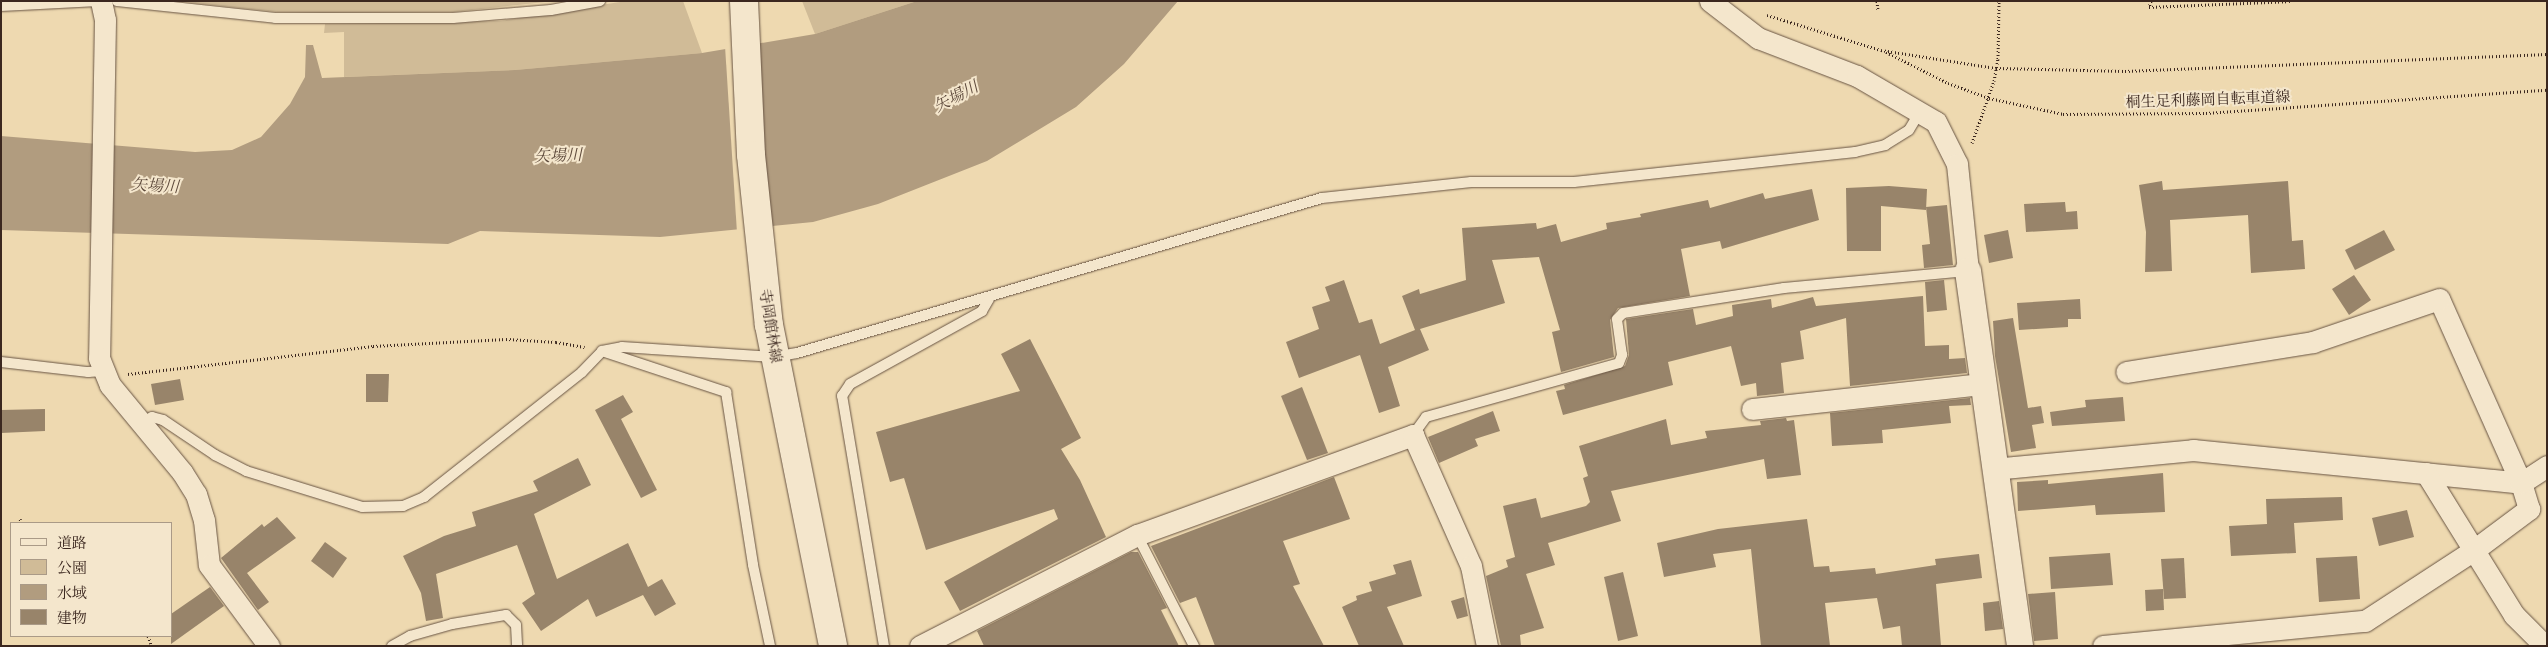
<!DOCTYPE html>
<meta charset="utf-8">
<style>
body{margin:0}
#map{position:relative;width:2548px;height:647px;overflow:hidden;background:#eed9b0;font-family:"IM FELL French Canon","Noto Serif JP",serif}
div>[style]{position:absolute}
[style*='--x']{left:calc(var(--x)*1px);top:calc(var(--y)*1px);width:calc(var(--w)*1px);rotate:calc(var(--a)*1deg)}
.green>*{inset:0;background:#d0bb97}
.water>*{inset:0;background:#b19c7f}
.pier>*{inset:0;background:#eed9b0}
.building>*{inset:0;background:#98846a}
.path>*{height:3px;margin-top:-1.5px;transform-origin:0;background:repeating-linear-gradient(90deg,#3b271f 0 1px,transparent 0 3.5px)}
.roads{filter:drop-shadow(0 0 1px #685443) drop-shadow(0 0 1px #685443)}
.service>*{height:10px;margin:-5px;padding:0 5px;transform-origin:5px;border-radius:5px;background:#f4e6cc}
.minor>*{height:21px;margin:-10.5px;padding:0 10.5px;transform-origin:10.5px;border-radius:10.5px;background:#f4e6cc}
.tertiary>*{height:26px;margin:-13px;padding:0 13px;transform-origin:13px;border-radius:13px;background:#f4e6cc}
.secondary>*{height:28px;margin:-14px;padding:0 14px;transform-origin:14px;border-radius:14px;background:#f4e6cc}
span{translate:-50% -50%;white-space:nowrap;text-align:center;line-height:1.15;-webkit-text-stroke:4px #f4e6cc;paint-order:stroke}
.street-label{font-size:15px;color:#3b271f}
.water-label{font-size:16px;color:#5e4a3c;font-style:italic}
.frame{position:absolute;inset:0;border:2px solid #3b271f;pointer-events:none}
.legend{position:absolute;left:10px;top:522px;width:162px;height:115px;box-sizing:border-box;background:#f4e6cc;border:1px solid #aa9a87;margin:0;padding:6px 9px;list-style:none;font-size:15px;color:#3b271f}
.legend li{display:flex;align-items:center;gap:10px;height:25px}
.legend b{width:25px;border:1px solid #aa9a87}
</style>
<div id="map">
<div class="green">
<div style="clip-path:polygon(176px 1px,554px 1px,454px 12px,323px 13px,278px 12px)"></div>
<div style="clip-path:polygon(626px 1px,683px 1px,702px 53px,515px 70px,344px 77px,344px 32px,324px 33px,325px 24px,500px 21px)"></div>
<div style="clip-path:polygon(802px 1px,917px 1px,815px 34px)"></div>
</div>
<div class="water">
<div style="clip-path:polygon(917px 1px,1178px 1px,1124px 64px,1076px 107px,987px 161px,878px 204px,813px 222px,660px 237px,480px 231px,448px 244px,1px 230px,1px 136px,195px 152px,232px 150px,261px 137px,290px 104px,305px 77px,306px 45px,313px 45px,322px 78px,515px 70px,702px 53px,815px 34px)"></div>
</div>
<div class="pier">
<div style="clip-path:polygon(757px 41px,768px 230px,737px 233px,725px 46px)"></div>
</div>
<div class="building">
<div style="clip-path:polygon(2162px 181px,2163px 190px,2288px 181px,2292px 241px,2303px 240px,2305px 269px,2251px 273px,2248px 215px,2170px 220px,2172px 271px,2145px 272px,2146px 232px,2139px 185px)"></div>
<div style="clip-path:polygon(1889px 186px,1927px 189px,1926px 210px,1881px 206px,1881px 251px,1847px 251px,1846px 188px)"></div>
<div style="clip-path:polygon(1812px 189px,1819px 220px,1722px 249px,1720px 241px,1681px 249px,1690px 296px,1618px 308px,1610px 320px,1614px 357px,1561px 372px,1552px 332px,1560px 330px,1539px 257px,1492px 260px,1505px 303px,1420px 329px,1429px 350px,1388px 367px,1400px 406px,1379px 413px,1360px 355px,1299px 378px,1286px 342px,1319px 329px,1312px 307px,1330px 301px,1325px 287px,1344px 280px,1359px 323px,1372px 319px,1380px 344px,1415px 330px,1402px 296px,1419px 289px,1420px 294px,1466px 280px,1462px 228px,1536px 223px,1537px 229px,1556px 224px,1561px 242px,1607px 229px,1606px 223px,1641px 217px,1640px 214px,1708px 200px,1710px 208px,1763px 193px,1765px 199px)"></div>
<div style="clip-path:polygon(2065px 202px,2066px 212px,2077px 211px,2078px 229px,2026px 232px,2024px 204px)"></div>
<div style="clip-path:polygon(1947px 205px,1953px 265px,1924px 268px,1922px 245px,1930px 244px,1926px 207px)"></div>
<div style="clip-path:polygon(2008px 230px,2013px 258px,1989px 263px,1984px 235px)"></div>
<div style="clip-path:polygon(2384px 230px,2395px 250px,2355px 270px,2345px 250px)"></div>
<div style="clip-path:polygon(2354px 275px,2371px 300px,2349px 315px,2332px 289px)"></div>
<div style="clip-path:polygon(1944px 280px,1947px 310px,1927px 312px,1925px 282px)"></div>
<div style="clip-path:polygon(1923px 296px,1925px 346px,1949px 345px,1949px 359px,1965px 358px,1967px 373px,1850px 386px,1846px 318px,1800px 331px,1804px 359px,1781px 363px,1784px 393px,1757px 396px,1756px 383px,1741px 386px,1731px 346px,1668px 362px,1673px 385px,1563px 415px,1556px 391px,1565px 389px,1564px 385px,1625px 366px,1629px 355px,1626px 319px,1693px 309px,1696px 325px,1733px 316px,1732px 305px,1771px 299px,1772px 308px,1813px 297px,1816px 306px)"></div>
<div style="clip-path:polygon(2080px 299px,2081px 319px,2068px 319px,2068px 327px,2019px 330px,2017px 303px)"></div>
<div style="clip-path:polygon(2013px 318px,2028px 408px,2041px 406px,2044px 423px,2032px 425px,2036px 448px,2011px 452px,1995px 356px,1993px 321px)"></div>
<div style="clip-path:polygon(1030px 339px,1081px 438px,1061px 449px,1080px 480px,1106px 537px,960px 611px,944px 582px,1058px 519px,1054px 509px,926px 550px,904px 478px,890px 482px,876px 432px,1020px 391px,1001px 354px)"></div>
<div style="clip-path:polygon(366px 374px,389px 374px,388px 402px,366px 402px)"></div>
<div style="clip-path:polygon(180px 379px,184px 400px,155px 405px,151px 384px)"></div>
<div style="clip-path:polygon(1302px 387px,1328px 453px,1307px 460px,1281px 396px)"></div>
<div style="clip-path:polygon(623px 395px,633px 412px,621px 419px,657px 490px,641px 498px,595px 410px)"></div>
<div style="clip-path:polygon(2123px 397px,2125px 421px,2052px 426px,2050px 412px,2086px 407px,2085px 400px)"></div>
<div style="clip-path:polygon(1970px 398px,1971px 405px,1949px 406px,1951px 423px,1882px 430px,1883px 443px,1832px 446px,1830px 413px)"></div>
<div style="clip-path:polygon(45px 409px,45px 431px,1px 433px,1px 410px)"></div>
<div style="clip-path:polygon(1493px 411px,1500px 431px,1475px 439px,1478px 446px,1439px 463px,1428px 437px)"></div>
<div style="clip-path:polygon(1786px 418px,1787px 421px,1794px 420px,1801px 475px,1767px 479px,1764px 459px,1611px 491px,1621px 521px,1548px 543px,1555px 565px,1526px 574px,1544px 628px,1520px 635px,1521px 646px,1501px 646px,1486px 576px,1508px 567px,1506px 560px,1515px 557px,1503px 506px,1536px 498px,1541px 518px,1586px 506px,1590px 502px,1583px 478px,1588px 476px,1579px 446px,1666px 419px,1671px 445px,1707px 438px,1705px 431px,1761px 425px,1760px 421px)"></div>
<div style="clip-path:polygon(578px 458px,591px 485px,534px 514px,557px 579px,628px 543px,648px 587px,662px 579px,676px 604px,655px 616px,643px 595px,596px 617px,588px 599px,541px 631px,522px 603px,535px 594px,517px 545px,436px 574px,443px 618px,426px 621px,421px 593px,403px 556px,444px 536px,476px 526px,472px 512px,538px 491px,533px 481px)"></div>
<div style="clip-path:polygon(2163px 473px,2165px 512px,2096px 515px,2095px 505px,2018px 511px,2017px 482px,2048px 480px,2048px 484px)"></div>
<div style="clip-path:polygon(1334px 477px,1350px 519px,1283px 541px,1300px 584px,1293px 586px,1324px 646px,1215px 646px,1196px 597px,1180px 603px,1151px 546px)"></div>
<div style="clip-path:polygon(2342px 497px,2343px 520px,2294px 523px,2296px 553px,2231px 556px,2229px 526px,2267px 524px,2266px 499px)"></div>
<div style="clip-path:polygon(2407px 510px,2414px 537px,2379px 546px,2372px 518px)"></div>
<div style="clip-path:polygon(277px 517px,296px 538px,247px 573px,269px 602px,258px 610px,221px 558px,262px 524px,264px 527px)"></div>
<div style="clip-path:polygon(1807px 519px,1814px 567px,1829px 566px,1830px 572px,1875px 568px,1876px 574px,1936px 565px,1935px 559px,1979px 554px,1982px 578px,1936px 584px,1941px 646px,1902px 646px,1900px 626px,1883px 629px,1877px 598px,1825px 603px,1830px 646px,1761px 646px,1751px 549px,1713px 554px,1716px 567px,1664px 577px,1657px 543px,1718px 529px)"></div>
<div style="clip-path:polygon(325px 542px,347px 558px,333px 578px,311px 561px)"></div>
<div style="clip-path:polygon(1131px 552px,1138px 552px,1167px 608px,1161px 610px,1179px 646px,984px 646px,977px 631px)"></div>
<div style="clip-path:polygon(2110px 553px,2113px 585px,2051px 589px,2049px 557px)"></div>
<div style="clip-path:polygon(2357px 556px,2360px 599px,2319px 602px,2316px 558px)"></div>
<div style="clip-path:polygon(2184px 558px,2186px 598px,2164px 599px,2161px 559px)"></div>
<div style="clip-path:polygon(1411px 560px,1422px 596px,1387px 607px,1404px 646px,1359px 646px,1342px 607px,1357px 600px,1356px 596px,1372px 591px,1369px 582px,1396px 574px,1393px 565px)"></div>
<div style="clip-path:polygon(1623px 572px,1638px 636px,1618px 641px,1604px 577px)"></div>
<div style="clip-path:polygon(210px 587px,224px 606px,171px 644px,171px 614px)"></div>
<div style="clip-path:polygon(2163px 589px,2164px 610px,2146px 611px,2145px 590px)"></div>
<div style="clip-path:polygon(2055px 592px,2058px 639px,2034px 641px,2028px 594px)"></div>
<div style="clip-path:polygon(1464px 597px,1468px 616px,1457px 619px,1451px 601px)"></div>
<div style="clip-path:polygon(1999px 601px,2003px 629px,1985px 631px,1983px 603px)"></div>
</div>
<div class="path">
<div style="--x:1877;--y:1;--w:9;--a:84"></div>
<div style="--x:2151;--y:1;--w:6;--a:108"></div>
<div style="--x:2149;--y:7;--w:141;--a:-2.4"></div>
<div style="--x:1767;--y:15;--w:119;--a:17.1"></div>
<div style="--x:1881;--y:50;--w:116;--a:8.9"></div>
<div style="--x:1996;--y:68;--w:129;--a:1.3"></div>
<div style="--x:2125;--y:71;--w:422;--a:-2.3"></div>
<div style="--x:1886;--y:52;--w:69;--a:26.6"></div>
<div style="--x:1948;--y:83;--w:44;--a:20.1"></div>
<div style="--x:1989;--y:98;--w:76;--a:12.2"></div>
<div style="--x:2063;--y:114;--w:143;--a:-0.4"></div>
<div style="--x:2206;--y:113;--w:342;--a:-3.9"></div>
<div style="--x:1972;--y:143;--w:66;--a:-70.5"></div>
<div style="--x:1994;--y:81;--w:22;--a:-80"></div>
<div style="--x:1998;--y:59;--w:58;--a:-89"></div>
<div style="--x:128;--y:374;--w:247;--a:-6.5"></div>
<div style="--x:373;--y:346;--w:133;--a:-3"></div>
<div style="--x:506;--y:339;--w:50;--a:3.4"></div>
<div style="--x:556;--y:342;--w:29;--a:10"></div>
<div style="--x:20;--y:519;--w:4;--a:63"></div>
<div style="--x:148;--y:636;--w:11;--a:68"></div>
</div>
<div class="roads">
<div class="service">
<div style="--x:117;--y:1;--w:159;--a:6.1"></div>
<div style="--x:275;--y:18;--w:178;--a:0"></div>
<div style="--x:453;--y:18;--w:98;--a:-4.7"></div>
<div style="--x:551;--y:10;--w:50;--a:-10.4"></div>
<div style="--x:1;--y:6;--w:97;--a:-3"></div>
<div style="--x:602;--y:351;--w:131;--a:18.3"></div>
<div style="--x:726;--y:392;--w:175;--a:81.1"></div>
<div style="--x:753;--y:565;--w:83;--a:78.1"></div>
<div style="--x:1;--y:362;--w:88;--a:6.6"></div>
<div style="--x:88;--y:372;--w:15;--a:-4"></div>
<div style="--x:139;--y:424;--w:15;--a:-28"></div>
<div style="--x:152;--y:417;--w:11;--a:15"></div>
<div style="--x:163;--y:420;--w:63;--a:33.9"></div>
<div style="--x:215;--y:455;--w:35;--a:27"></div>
<div style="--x:246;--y:471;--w:121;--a:17.2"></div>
<div style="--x:362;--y:507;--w:41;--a:-1.4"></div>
<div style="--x:403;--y:506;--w:23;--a:-23"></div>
<div style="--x:424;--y:497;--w:201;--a:-38.3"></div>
<div style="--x:582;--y:372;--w:29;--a:-46"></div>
<div style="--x:602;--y:351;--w:20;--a:-11"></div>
<div style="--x:622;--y:347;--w:152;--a:3.8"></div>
<div style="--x:774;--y:357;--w:23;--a:-10"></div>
<div style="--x:797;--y:353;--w:547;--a:-16.45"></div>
<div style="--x:1322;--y:198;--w:150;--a:-6.1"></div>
<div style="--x:1471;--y:182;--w:103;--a:0"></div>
<div style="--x:1574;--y:182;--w:283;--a:-6.1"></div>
<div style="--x:1855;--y:152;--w:31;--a:-13"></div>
<div style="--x:1885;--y:145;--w:28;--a:-32"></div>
<div style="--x:1909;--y:130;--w:21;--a:-59"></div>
<div style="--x:1413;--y:435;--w:22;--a:-54"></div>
<div style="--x:1426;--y:417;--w:200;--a:-15.6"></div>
<div style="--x:1619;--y:363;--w:9;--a:-69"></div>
<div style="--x:1622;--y:355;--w:36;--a:-98"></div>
<div style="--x:1617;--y:319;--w:8;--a:-45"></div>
<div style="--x:1623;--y:313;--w:163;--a:-8.8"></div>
<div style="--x:1784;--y:288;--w:184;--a:-5.3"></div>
<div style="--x:1137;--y:535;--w:125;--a:62.8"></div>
<div style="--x:392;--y:646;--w:21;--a:-29"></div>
<div style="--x:410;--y:636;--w:44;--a:-15.9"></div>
<div style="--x:452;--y:624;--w:55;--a:-9.5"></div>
<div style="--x:506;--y:615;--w:14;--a:45"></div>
<div style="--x:516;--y:625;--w:21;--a:87"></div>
<div style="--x:884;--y:646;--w:254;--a:-99.5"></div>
<div style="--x:842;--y:396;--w:14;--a:-56"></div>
<div style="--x:850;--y:384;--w:151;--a:-28.9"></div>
<div style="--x:982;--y:311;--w:14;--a:-60"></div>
</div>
<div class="minor">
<div style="--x:101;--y:1;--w:19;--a:78"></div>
<div style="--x:105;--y:20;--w:338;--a:91"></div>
<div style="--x:99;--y:358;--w:29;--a:68"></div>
<div style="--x:110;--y:385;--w:113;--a:50.4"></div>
<div style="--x:182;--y:472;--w:26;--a:58"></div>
<div style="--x:196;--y:494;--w:27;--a:73"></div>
<div style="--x:204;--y:520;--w:45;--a:83.7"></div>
<div style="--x:209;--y:565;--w:101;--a:53.5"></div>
<div style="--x:1710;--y:1;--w:61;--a:37.6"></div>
<div style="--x:1758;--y:38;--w:106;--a:21"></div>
<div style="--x:1857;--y:76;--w:91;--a:30.2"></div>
<div style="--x:1936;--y:122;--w:47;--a:63.4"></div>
<div style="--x:1957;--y:164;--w:108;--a:84.1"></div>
<div style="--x:1752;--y:409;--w:232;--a:-6.2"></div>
<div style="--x:1993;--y:469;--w:201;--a:-5.4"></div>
<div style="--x:2193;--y:450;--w:330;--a:5.7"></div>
<div style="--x:2521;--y:483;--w:31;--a:-33"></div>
<div style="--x:2426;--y:473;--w:167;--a:58.2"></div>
<div style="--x:2514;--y:615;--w:44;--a:45"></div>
<div style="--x:920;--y:646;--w:244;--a:-27.1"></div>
<div style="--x:1137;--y:535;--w:294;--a:-19.9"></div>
<div style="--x:1413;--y:435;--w:143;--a:66.1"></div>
<div style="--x:1471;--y:566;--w:82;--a:78.7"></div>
<div style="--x:2103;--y:646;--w:263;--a:-5.5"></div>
<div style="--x:2365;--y:621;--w:130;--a:-33.1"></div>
<div style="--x:2474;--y:550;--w:69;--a:-36.7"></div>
<div style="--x:2529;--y:509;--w:27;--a:-107"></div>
<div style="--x:2521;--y:483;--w:201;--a:-114"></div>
<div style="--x:2439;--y:299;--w:133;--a:161.2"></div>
<div style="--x:2313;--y:342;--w:189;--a:170.9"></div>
</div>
<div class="tertiary">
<div style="--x:1968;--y:271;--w:379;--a:82.1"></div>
</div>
<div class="secondary">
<div style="--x:744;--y:1;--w:154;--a:87.4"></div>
<div style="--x:751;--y:155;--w:171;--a:84"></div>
<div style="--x:769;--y:325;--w:327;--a:78.7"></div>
</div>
</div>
<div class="street-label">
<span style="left:2208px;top:100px;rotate:-2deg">桐生足利藤岡自転車道線</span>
<span style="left:770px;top:326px;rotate:81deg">寺岡館林線</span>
</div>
<div class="water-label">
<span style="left:956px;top:97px;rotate:-28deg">矢場川</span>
<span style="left:558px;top:156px;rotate:-2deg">矢場川</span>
<span style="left:155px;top:186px;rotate:3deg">矢場川</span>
</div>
<div class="frame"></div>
<ul class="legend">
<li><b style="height:6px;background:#f4e6cc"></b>道路</li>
<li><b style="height:14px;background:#d0bb97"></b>公園</li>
<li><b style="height:14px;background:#b19c7f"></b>水域</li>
<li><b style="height:14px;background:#98846a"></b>建物</li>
</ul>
</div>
